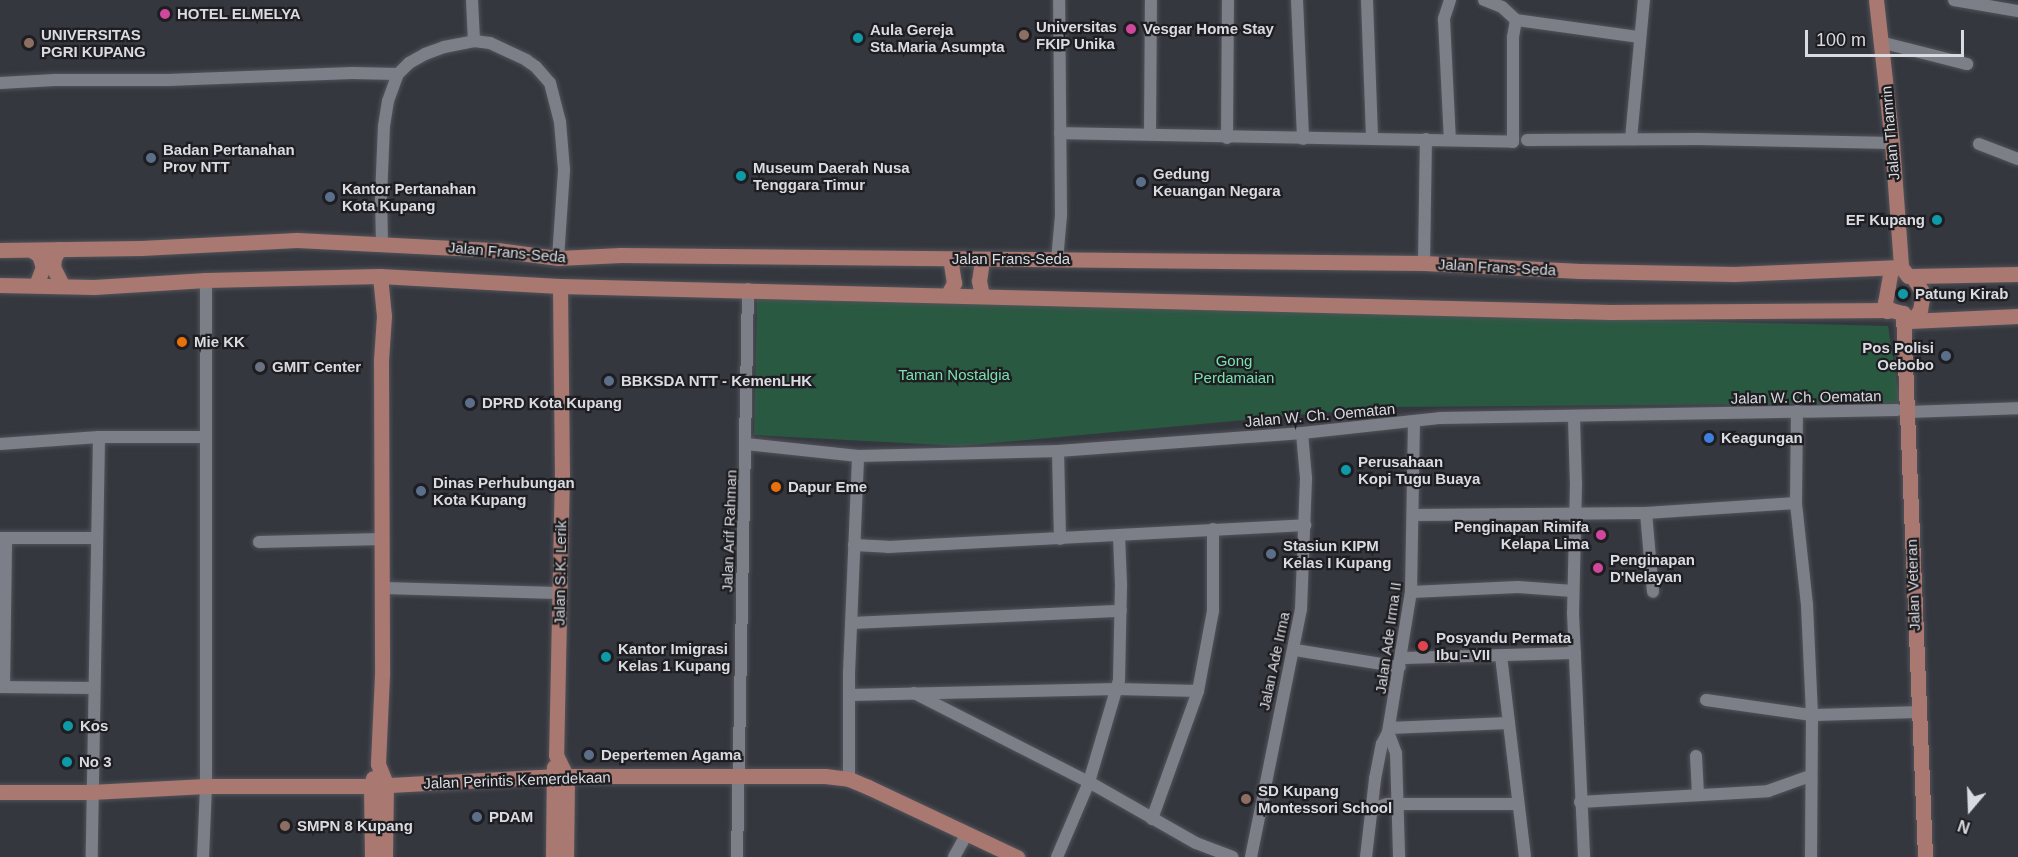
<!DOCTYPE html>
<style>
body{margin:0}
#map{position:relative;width:2018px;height:857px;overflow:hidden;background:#35373f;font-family:Helvetica,sans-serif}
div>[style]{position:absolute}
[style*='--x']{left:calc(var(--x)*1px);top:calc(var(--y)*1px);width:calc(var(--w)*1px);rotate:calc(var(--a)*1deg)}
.green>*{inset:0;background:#2a5942}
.roads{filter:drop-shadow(0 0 2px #525359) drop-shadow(0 0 2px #525359)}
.minor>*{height:12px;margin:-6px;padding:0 6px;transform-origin:6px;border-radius:6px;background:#7d7f88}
.major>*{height:15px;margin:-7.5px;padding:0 7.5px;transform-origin:7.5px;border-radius:7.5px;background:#a97971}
.dots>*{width:16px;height:16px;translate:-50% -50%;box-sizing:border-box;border:3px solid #1e1e22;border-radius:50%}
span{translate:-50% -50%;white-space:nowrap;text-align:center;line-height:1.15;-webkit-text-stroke:4.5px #1e1e22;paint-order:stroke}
.poi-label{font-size:15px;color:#dadbe0;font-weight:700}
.left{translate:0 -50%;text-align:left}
.right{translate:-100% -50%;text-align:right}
.street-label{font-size:15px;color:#dadbe0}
.park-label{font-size:15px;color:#7ae2ae}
.north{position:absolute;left:1940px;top:779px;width:60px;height:60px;-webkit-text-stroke:4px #1e1e22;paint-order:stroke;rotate:199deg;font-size:16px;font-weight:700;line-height:24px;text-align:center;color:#dadbe0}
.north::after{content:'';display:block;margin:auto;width:21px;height:27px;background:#dadbe0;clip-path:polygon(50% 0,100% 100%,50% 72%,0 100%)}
.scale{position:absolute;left:1805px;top:30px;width:159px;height:27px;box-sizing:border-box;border:3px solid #dadbe0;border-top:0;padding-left:8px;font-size:18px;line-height:21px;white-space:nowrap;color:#dadbe0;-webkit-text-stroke:4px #1e1e22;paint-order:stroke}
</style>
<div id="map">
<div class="green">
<div style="clip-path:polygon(757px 299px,1888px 326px,1900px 403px,1385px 407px,961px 446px,754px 435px)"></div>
</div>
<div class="roads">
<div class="minor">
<div style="--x:472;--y:0;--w:41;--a:87.2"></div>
<div style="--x:1297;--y:0;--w:139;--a:87.5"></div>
<div style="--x:1367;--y:0;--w:139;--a:87.9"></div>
<div style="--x:1450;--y:0;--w:20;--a:108"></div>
<div style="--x:1444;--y:19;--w:121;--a:87.2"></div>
<div style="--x:1484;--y:0;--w:19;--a:21"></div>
<div style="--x:1502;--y:7;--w:19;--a:43"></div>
<div style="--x:1516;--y:20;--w:124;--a:7.9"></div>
<div style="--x:1954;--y:0;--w:65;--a:9.8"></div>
<div style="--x:1880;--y:42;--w:90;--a:14.2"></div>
<div style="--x:0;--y:83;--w:55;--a:-3.1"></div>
<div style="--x:55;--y:80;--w:113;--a:0"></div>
<div style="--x:168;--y:80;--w:184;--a:-2.2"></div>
<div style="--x:352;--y:73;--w:46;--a:1.2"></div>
<div style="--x:1060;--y:133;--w:453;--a:1.1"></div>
<div style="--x:1513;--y:142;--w:105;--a:-90"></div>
<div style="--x:1513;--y:37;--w:17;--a:-80"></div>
<div style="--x:1150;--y:134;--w:134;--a:-89.6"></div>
<div style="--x:1227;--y:138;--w:138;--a:-89.6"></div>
<div style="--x:1631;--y:139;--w:140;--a:-84.7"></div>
<div style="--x:1527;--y:140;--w:171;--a:-0.3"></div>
<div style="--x:1698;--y:139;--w:194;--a:1.2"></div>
<div style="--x:1979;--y:144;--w:42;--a:21"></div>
<div style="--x:382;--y:244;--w:47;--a:-91.2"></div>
<div style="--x:381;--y:197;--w:71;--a:-87.6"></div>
<div style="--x:384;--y:126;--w:25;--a:-81"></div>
<div style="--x:388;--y:101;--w:29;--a:-70"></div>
<div style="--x:398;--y:74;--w:16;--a:-45"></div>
<div style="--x:409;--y:63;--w:18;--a:-29"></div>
<div style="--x:425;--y:54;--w:20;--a:-20"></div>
<div style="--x:444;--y:47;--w:31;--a:-11"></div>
<div style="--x:474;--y:41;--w:16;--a:7"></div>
<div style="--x:490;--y:43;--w:40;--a:25"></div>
<div style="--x:526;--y:60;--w:12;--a:35"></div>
<div style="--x:536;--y:67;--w:21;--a:49"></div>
<div style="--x:550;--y:83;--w:40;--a:75.6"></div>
<div style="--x:560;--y:122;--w:48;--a:85.2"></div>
<div style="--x:564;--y:170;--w:88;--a:93.9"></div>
<div style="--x:1057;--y:260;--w:45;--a:-84.9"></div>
<div style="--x:1061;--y:215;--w:215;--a:-90.5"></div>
<div style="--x:1424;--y:263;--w:124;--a:-89.1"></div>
<div style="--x:206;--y:280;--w:157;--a:90"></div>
<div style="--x:1906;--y:412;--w:112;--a:-2"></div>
<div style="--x:1574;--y:418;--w:66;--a:88.3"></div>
<div style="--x:1576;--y:484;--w:129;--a:91.3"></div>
<div style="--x:1573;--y:613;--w:244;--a:87.4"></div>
<div style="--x:99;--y:437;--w:107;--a:0"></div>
<div style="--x:206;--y:437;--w:349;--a:90"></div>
<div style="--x:206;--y:786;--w:71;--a:92.4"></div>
<div style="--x:0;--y:444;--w:99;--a:-4"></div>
<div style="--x:99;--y:437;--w:420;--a:91"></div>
<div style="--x:746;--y:444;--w:113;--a:6.1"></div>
<div style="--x:858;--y:456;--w:85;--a:-1.3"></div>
<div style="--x:943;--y:454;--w:115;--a:-1.5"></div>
<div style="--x:1058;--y:451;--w:245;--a:-4.2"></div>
<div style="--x:1302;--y:433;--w:140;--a:-6.2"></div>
<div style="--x:1441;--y:418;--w:456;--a:-1"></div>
<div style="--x:1058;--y:451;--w:88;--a:88.7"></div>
<div style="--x:1646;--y:513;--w:79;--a:84.9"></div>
<div style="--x:1414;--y:515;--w:232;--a:-0.5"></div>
<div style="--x:1646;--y:513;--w:150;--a:-3.8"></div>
<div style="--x:0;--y:538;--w:97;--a:0"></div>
<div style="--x:259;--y:542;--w:123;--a:-1.4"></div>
<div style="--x:854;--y:545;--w:34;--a:3"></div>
<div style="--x:888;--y:547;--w:418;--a:-3"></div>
<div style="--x:381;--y:588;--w:179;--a:1.6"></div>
<div style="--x:1411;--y:592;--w:107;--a:-2.7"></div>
<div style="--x:1518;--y:587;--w:55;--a:4.2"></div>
<div style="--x:852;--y:623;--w:269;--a:-2.6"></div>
<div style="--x:1295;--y:650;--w:106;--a:9.2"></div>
<div style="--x:1501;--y:656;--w:202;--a:83.2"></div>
<div style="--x:1402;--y:658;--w:173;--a:-1.7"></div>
<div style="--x:0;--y:687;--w:94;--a:0.6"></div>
<div style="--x:4;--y:687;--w:149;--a:-89.2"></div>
<div style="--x:914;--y:693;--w:196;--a:27"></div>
<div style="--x:1089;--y:782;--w:123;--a:29.7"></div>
<div style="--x:1196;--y:843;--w:39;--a:21"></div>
<div style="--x:850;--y:695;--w:267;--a:-1.3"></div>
<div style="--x:1117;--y:689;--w:81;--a:1.4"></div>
<div style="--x:1198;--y:691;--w:81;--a:-79.4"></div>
<div style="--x:1213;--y:611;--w:82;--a:-90"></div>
<div style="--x:1706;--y:700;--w:107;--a:8.1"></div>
<div style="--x:1812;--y:715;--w:110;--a:-92.6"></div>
<div style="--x:1807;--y:605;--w:103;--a:-96.2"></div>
<div style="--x:1796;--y:503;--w:92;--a:-89.4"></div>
<div style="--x:1389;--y:728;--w:120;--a:-2.4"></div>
<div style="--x:1388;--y:732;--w:22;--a:69"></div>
<div style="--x:1396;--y:753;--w:104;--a:88.3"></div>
<div style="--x:1696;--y:756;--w:38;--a:87"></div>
<div style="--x:849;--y:779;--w:106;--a:-90"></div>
<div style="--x:849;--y:673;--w:217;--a:-87.6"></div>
<div style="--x:1580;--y:802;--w:188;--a:-3.3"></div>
<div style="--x:1768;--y:791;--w:45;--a:-19.7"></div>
<div style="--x:1371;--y:809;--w:17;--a:-17"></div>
<div style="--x:1387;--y:804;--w:130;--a:0"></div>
<div style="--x:1152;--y:819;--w:136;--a:-70.2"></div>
<div style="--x:737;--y:857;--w:568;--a:-88.89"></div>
<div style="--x:954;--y:857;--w:26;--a:-61"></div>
<div style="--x:1057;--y:857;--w:82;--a:-66.9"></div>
<div style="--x:1089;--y:782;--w:106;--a:-73.6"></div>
<div style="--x:1119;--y:680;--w:95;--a:-88.8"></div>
<div style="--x:1121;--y:585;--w:50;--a:-92.3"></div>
<div style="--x:1251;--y:857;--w:253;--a:-78.6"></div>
<div style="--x:1301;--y:609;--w:131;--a:-87.8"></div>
<div style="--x:1306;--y:478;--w:45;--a:-95.1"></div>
<div style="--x:1366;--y:857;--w:79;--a:-83.4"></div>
<div style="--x:1375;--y:779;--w:36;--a:-79"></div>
<div style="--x:1382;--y:744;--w:13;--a:-63"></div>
<div style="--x:1388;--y:732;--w:142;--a:-80.7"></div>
<div style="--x:1411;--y:592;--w:171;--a:-89"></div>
<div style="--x:1811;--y:857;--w:142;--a:-89.6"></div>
<div style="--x:1812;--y:715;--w:106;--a:-1.6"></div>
</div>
<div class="major">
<div style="--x:1876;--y:0;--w:144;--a:83.6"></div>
<div style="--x:1892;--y:143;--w:124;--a:85.8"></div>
<div style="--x:59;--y:249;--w:10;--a:119"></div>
<div style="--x:54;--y:258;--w:9;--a:96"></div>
<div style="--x:53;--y:267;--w:20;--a:63"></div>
<div style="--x:0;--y:250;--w:141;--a:-0.8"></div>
<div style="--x:141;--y:248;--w:156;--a:-2.9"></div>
<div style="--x:297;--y:240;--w:200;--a:2.9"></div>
<div style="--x:497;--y:250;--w:62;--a:7.5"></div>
<div style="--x:558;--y:258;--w:63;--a:-2.7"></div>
<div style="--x:621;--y:255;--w:803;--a:0.57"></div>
<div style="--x:1424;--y:263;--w:156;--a:2.9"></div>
<div style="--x:1580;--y:271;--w:154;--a:1.1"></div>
<div style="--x:1734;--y:274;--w:167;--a:-2.4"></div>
<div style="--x:33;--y:251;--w:7;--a:34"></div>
<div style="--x:39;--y:255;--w:13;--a:72"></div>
<div style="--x:43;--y:267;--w:19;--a:111"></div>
<div style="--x:982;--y:260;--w:21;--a:98"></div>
<div style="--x:979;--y:281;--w:14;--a:78"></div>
<div style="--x:1901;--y:267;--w:11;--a:52"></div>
<div style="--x:1908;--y:276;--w:4;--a:0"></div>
<div style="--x:1912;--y:276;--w:106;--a:-1.1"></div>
<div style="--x:1891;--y:269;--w:34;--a:100"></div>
<div style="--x:1885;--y:302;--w:9;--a:77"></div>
<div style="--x:1887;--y:311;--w:4;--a:-14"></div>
<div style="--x:380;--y:276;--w:40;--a:84.3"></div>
<div style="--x:384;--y:316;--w:44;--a:93.9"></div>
<div style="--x:381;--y:360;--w:315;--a:89.8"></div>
<div style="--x:382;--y:675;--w:89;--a:92.6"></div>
<div style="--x:378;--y:764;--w:22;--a:68"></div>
<div style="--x:386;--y:784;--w:73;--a:90.8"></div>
<div style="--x:1912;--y:276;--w:17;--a:57"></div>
<div style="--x:1921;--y:290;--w:8;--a:83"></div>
<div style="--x:1922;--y:298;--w:12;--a:99"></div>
<div style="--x:1920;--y:310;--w:12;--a:125"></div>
<div style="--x:0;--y:285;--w:94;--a:1.2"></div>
<div style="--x:94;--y:287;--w:112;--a:-3.6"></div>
<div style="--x:206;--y:280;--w:174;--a:-1.3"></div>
<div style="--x:380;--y:276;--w:180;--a:3.2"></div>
<div style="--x:560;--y:286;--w:1051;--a:1.42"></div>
<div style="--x:1611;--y:312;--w:280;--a:-0.4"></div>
<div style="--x:1891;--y:310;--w:12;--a:14"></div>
<div style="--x:1903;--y:313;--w:10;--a:53"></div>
<div style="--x:1909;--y:321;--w:109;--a:-2.6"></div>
<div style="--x:560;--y:286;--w:187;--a:89.4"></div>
<div style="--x:562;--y:473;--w:282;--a:91.2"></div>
<div style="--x:556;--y:755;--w:25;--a:64"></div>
<div style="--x:567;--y:778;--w:79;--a:90.7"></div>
<div style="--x:948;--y:294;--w:13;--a:-61"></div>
<div style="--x:954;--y:283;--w:24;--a:-99"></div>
<div style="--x:1903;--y:313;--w:544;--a:87.68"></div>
<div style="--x:0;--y:792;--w:91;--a:0"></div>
<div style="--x:91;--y:792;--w:115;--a:-3"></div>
<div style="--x:206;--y:786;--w:165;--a:0"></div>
<div style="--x:371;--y:786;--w:182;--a:-3.1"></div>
<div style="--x:553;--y:776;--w:272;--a:0"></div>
<div style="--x:825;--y:776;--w:24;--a:7"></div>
<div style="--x:849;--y:779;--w:21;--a:23"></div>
<div style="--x:868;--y:787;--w:165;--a:25.2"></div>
<div style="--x:372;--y:857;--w:71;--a:-90.8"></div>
<div style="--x:371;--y:786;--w:8;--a:-76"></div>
<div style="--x:553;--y:857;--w:90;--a:-89.4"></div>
</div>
</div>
<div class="dots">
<div style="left:165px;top:14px;background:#d1479c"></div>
<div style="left:1131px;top:29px;background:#d1479c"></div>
<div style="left:1024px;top:35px;background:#8d6e63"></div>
<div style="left:858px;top:38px;background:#0f9aa8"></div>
<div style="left:29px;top:43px;background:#8d6e63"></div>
<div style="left:151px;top:158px;background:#5c6f8a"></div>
<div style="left:741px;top:176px;background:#0f9aa8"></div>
<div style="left:1141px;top:182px;background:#5c6f8a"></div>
<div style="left:330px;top:197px;background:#5c6f8a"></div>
<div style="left:1937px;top:220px;background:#0f9aa8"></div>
<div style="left:1903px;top:294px;background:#0f9aa8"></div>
<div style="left:182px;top:342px;background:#e8710a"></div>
<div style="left:1946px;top:356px;background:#5c6f8a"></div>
<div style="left:260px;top:367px;background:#6b7280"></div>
<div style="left:609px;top:381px;background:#5c6f8a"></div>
<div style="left:470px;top:403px;background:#5c6f8a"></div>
<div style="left:1709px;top:438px;background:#3f7fe0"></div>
<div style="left:1346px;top:470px;background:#0f9aa8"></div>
<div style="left:776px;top:487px;background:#e8710a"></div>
<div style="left:421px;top:491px;background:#5c6f8a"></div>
<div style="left:1601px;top:535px;background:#d1479c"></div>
<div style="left:1271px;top:554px;background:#5c6f8a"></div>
<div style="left:1598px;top:568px;background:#d1479c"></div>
<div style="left:1423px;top:646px;background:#e0444e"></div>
<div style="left:606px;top:657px;background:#0f9aa8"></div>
<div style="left:68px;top:726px;background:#0f9aa8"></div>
<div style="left:589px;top:755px;background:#5c6f8a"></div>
<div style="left:67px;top:762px;background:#0f9aa8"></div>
<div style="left:1246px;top:799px;background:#8d6e63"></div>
<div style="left:477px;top:817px;background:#5c6f8a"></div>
<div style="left:285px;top:826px;background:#8d6e63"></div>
</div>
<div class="poi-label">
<span class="left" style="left:177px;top:14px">HOTEL ELMELYA</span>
<span class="left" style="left:1036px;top:35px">Universitas<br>FKIP Unika</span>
<span class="left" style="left:870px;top:38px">Aula Gereja<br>Sta.Maria Asumpta</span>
<span class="left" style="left:1143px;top:29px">Vesgar Home Stay</span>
<span class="left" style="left:41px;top:43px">UNIVERSITAS<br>PGRI KUPANG</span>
<span class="left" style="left:163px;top:158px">Badan Pertanahan<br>Prov NTT</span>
<span class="left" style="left:753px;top:176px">Museum Daerah Nusa<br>Tenggara Timur</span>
<span class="left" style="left:1153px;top:182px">Gedung<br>Keuangan Negara</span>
<span class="left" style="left:342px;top:197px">Kantor Pertanahan<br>Kota Kupang</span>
<span class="right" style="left:1925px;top:220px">EF Kupang</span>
<span class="left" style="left:1915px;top:294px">Patung Kirab</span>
<span class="left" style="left:194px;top:342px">Mie KK</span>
<span class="right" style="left:1934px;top:356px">Pos Polisi<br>Oebobo</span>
<span class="left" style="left:272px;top:367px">GMIT Center</span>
<span class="left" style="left:621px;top:381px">BBKSDA NTT - KemenLHK</span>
<span class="left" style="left:482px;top:403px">DPRD Kota Kupang</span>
<span class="left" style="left:1721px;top:438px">Keagungan</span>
<span class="left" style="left:1358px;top:470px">Perusahaan<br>Kopi Tugu Buaya</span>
<span class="left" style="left:433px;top:491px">Dinas Perhubungan<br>Kota Kupang</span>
<span class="left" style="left:788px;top:487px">Dapur Eme</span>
<span class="right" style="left:1589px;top:535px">Penginapan Rimifa<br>Kelapa Lima</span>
<span class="left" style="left:1283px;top:554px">Stasiun KIPM<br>Kelas I Kupang</span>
<span class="left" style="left:1610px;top:568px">Penginapan<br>D'Nelayan</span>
<span class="left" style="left:1436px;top:646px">Posyandu Permata<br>Ibu - VII</span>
<span class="left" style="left:618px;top:657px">Kantor Imigrasi<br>Kelas 1 Kupang</span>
<span class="left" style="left:80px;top:726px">Kos</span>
<span class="left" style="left:601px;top:755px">Depertemen Agama</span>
<span class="left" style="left:79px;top:762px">No 3</span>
<span class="left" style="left:1258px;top:799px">SD Kupang<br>Montessori School</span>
<span class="left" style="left:489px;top:817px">PDAM</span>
<span class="left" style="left:297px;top:826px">SMPN 8 Kupang</span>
</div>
<div class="street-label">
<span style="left:1890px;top:133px;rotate:-95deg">Jalan Thamrin</span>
<span style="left:507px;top:252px;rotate:5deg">Jalan Frans-Seda</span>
<span style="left:1011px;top:259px">Jalan Frans-Seda</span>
<span style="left:1497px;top:267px;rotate:3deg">Jalan Frans-Seda</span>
<span style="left:1806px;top:397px;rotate:-1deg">Jalan W. Ch. Oematan</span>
<span style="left:1320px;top:415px;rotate:-5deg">Jalan W. Ch. Oematan</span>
<span style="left:729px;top:531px;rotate:-88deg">Jalan Arif Rahman</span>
<span style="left:560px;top:573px;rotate:-89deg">Jalan S.K. Lerik</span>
<span style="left:1913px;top:585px;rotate:-92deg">Jalan Veteran</span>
<span style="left:1388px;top:638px;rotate:-82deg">Jalan Ade Irma II</span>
<span style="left:1274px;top:661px;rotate:-78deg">Jalan Ade Irma</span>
<span style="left:517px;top:780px;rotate:-2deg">Jalan Perintis Kemerdekaan</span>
</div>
<div class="park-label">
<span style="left:1234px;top:369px">Gong<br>Perdamaian</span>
<span style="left:954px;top:375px">Taman Nostalgia</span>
</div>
<div class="north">N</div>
<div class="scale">100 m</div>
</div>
